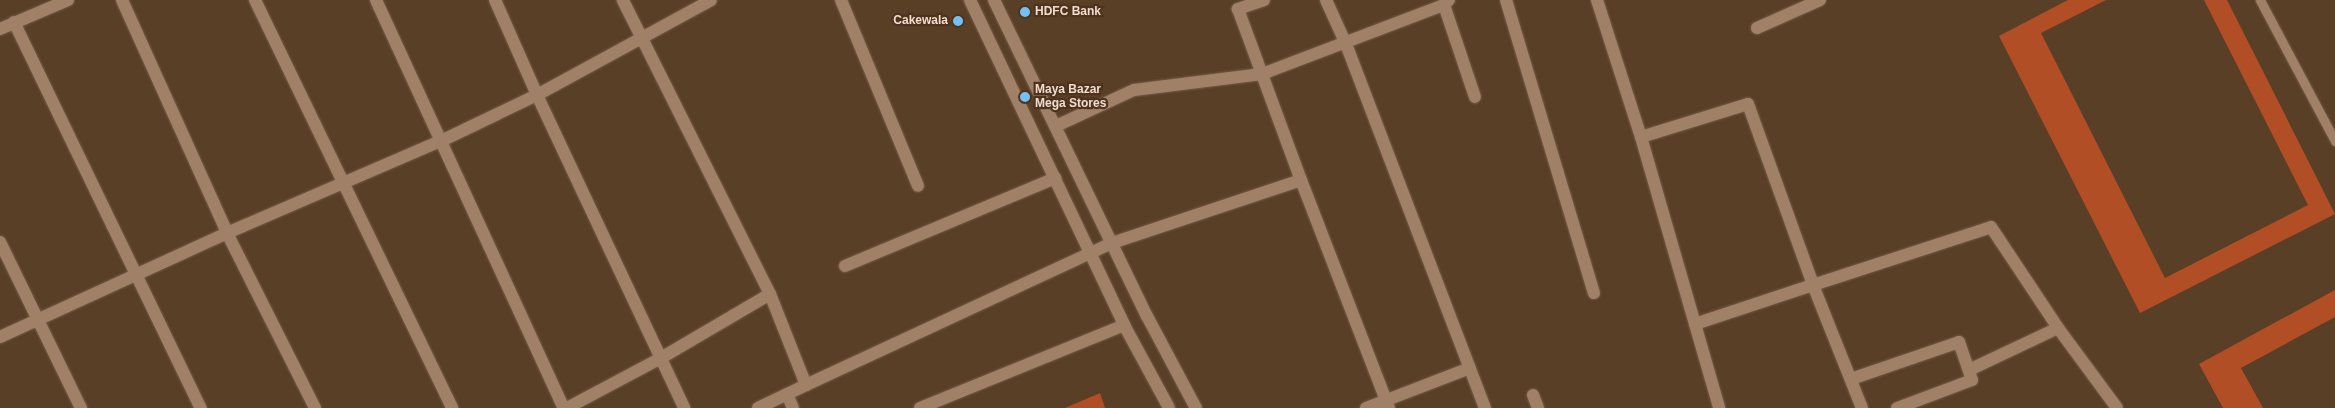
<!DOCTYPE html>
<style>
body{margin:0}
#map{position:relative;width:2335px;height:408px;overflow:hidden;background:#5a3f27;font-family:Arial,sans-serif}
div>[style]{position:absolute}
[style*='--x']{left:calc(var(--x)*1px);top:calc(var(--y)*1px);width:calc(var(--w)*1px);rotate:calc(var(--a)*1deg)}
.building>*{inset:0;background:#b24e26}
.roads{filter:drop-shadow(0 0 1px #745c48) drop-shadow(0 0 1px #745c48)}
.service>*{height:9px;margin:-4.5px;padding:0 4.5px;transform-origin:4.5px;border-radius:4.5px;background:#a08167}
.minor>*{height:12px;margin:-6px;padding:0 6px;transform-origin:6px;border-radius:6px;background:#a08167}
.tertiary>*{height:12px;margin:-6px;padding:0 6px;transform-origin:6px;border-radius:6px;background:#a08167}
.dots>*{width:14px;height:14px;translate:-50% -50%;box-sizing:border-box;border:2px solid #4f341d;border-radius:50%}
span{translate:-50% -50%;white-space:nowrap;text-align:center;line-height:1.15;-webkit-text-stroke:4.5px #4f341d;paint-order:stroke}
.poi-label{font-size:12px;color:#efddd0;font-weight:700}
.left{translate:0 -50%;text-align:left}
.right{translate:-100% -50%;text-align:right}
</style>
<div id="map">
<div class="building">
<div style="clip-path:polygon(2068px 0,2106px 0,2041px 33px,2165px 278px,2308px 205px,2204px 0,2227px 0,2335px 214px,2140px 313px,1999px 36px)"></div>
<div style="clip-path:polygon(2335px 290px,2335px 317px,2241px 368px,2263px 408px,2223px 408px,2199px 364px)"></div>
<div style="clip-path:polygon(1100px 393px,1105px 408px,1065px 408px)"></div>
</div>
<div class="roads">
<div class="service">
<div style="--x:2260;--y:0;--w:160;--a:62"></div>
</div>
<div class="minor">
<div style="--x:122;--y:0;--w:256;--a:65.7"></div>
<div style="--x:227;--y:233;--w:196;--a:63.3"></div>
<div style="--x:255;--y:0;--w:453;--a:64.2"></div>
<div style="--x:376;--y:0;--w:449;--a:65.3"></div>
<div style="--x:495;--y:0;--w:104;--a:66.1"></div>
<div style="--x:537;--y:95;--w:346;--a:64.8"></div>
<div style="--x:841;--y:0;--w:201;--a:67.5"></div>
<div style="--x:1264;--y:0;--w:28;--a:161"></div>
<div style="--x:1238;--y:9;--w:182;--a:69.8"></div>
<div style="--x:1301;--y:180;--w:244;--a:68.9"></div>
<div style="--x:1326;--y:0;--w:48;--a:65.6"></div>
<div style="--x:1346;--y:44;--w:390;--a:69.1"></div>
<div style="--x:1506;--y:0;--w:306;--a:73.3"></div>
<div style="--x:1597;--y:0;--w:144;--a:72.2"></div>
<div style="--x:1641;--y:137;--w:282;--a:73.9"></div>
<div style="--x:1444;--y:5;--w:97;--a:71.4"></div>
<div style="--x:14;--y:22;--w:429;--a:64.2"></div>
<div style="--x:1757;--y:28;--w:69;--a:-24"></div>
<div style="--x:0;--y:29;--w:74;--a:-23.1"></div>
<div style="--x:1056;--y:126;--w:86;--a:-24.8"></div>
<div style="--x:1134;--y:90;--w:129;--a:-7.1"></div>
<div style="--x:1262;--y:74;--w:195;--a:-20.8"></div>
<div style="--x:1444;--y:5;--w:7;--a:-45"></div>
<div style="--x:1641;--y:137;--w:112;--a:-17.1"></div>
<div style="--x:1748;--y:104;--w:192;--a:70.2"></div>
<div style="--x:1813;--y:285;--w:187;--a:-18"></div>
<div style="--x:1991;--y:227;--w:121;--a:56.4"></div>
<div style="--x:2058;--y:328;--w:99;--a:53.6"></div>
<div style="--x:0;--y:242;--w:185;--a:64"></div>
<div style="--x:845;--y:266;--w:228;--a:-22.7"></div>
<div style="--x:770;--y:294;--w:98;--a:68.4"></div>
<div style="--x:806;--y:385;--w:337;--a:-24.9"></div>
<div style="--x:1112;--y:243;--w:199;--a:-18.4"></div>
<div style="--x:1695;--y:324;--w:124;--a:-18.3"></div>
<div style="--x:1813;--y:285;--w:132;--a:68.3"></div>
<div style="--x:0;--y:337;--w:250;--a:-24.6"></div>
<div style="--x:227;--y:233;--w:233;--a:-23.3"></div>
<div style="--x:441;--y:141;--w:106;--a:-25.6"></div>
<div style="--x:537;--y:95;--w:198;--a:-28.6"></div>
<div style="--x:1969;--y:370;--w:98;--a:-25.3"></div>
<div style="--x:1851;--y:379;--w:114;--a:-18.9"></div>
<div style="--x:1959;--y:342;--w:40;--a:71.1"></div>
<div style="--x:1972;--y:380;--w:80;--a:159.5"></div>
<div style="--x:787;--y:394;--w:15;--a:67"></div>
<div style="--x:1533;--y:395;--w:14;--a:69"></div>
<div style="--x:567;--y:408;--w:106;--a:-28"></div>
<div style="--x:661;--y:358;--w:126;--a:-30.4"></div>
<div style="--x:770;--y:294;--w:329;--a:-116.6"></div>
<div style="--x:758;--y:408;--w:53;--a:-25.6"></div>
<div style="--x:920;--y:408;--w:220;--a:-22.1"></div>
<div style="--x:1366;--y:408;--w:111;--a:-21"></div>
</div>
<div class="tertiary">
<div style="--x:970;--y:0;--w:360;--a:64.6"></div>
<div style="--x:1124;--y:325;--w:94;--a:61.5"></div>
<div style="--x:994;--y:0;--w:351;--a:64.2"></div>
<div style="--x:1147;--y:316;--w:104;--a:62"></div>
</div>
</div>
<div class="dots">
<div style="left:1025px;top:12px;background:#74c0f6"></div>
<div style="left:958px;top:21px;background:#74c0f6"></div>
<div style="left:1025px;top:97px;background:#74c0f6"></div>
</div>
<div class="poi-label">
<span class="left" style="left:1035px;top:12px">HDFC Bank</span>
<span class="right" style="left:948px;top:21px">Cakewala</span>
<span class="left" style="left:1035px;top:97px">Maya Bazar<br>Mega Stores</span>
</div>
</div>
